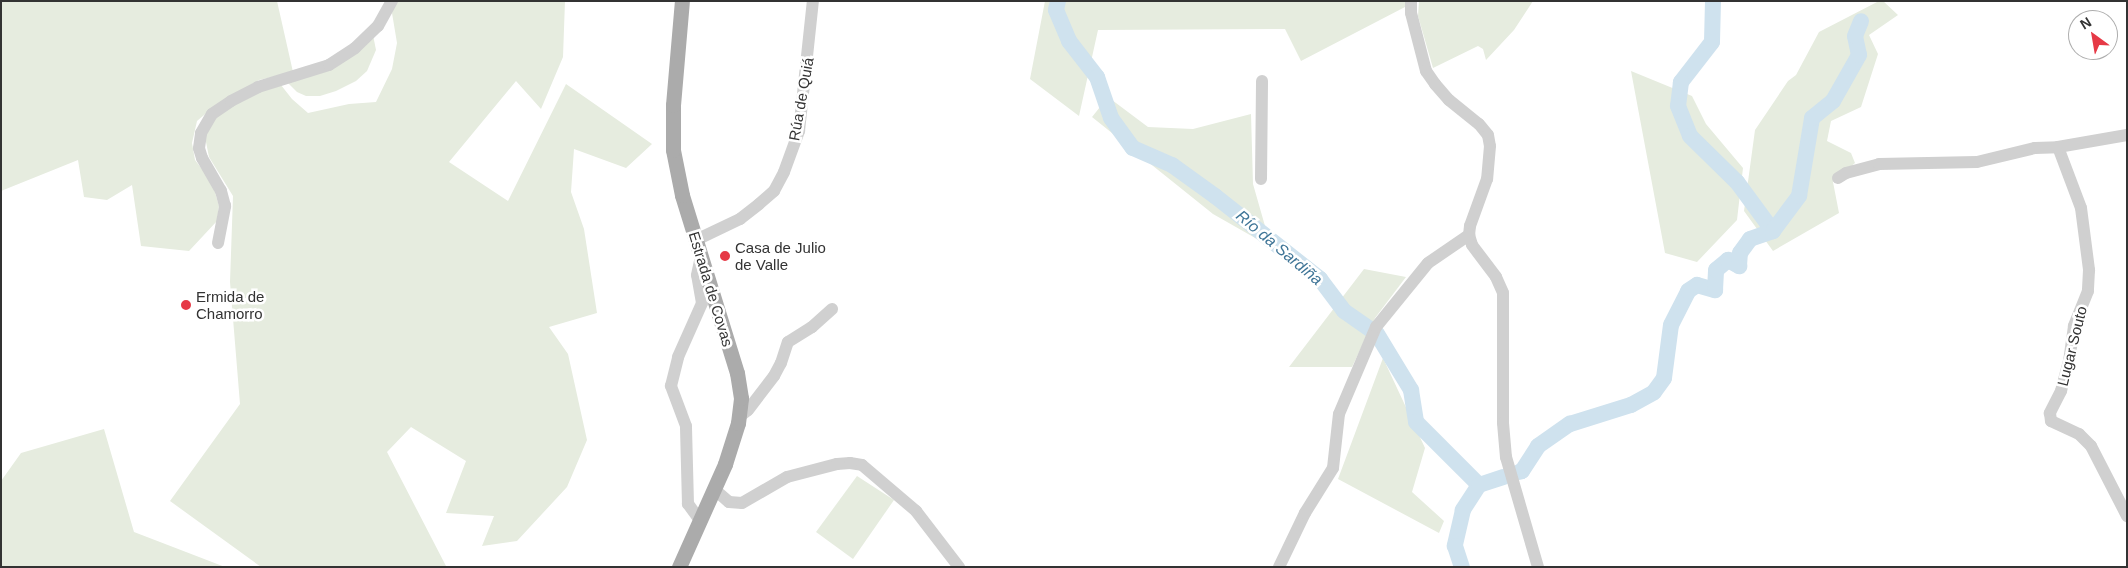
<!DOCTYPE html>
<meta charset="utf-8">
<style>
body{margin:0}
#map{position:relative;width:2128px;height:568px;overflow:hidden;background:#fff;font-family:Arial,sans-serif}
div>[style]{position:absolute}
[style*='--x']{left:calc(var(--x)*1px);top:calc(var(--y)*1px);width:calc(var(--w)*1px);rotate:calc(var(--a)*1deg)}
.green>*{inset:0;background:#e6ecdf}
.river>*{height:16px;margin:-8px;padding:0 8px;transform-origin:8px;border-radius:8px;background:#cfe2ee}
.minor>*{height:12px;margin:-6px;padding:0 6px;transform-origin:6px;border-radius:6px;background:#d0d0d0}
.major>*{height:15px;margin:-7.5px;padding:0 7.5px;transform-origin:7.5px;border-radius:7.5px;background:#ababab}
.dots>*{width:14px;height:14px;translate:-50% -50%;box-sizing:border-box;border:2px solid #fff;border-radius:50%}
span{translate:-50% -50%;white-space:nowrap;text-align:center;line-height:1.15;-webkit-text-stroke:5px #fff;paint-order:stroke}
.street-label{font-size:15px;color:#333}
.poi-label{font-size:15px;color:#333}
.left{translate:0 -50%;text-align:left}
.water-label{font-size:16px;color:#3f7597;font-style:italic}
.frame{position:absolute;inset:0;border:2px solid #333;pointer-events:none}
.north{position:absolute;left:2068px;top:10px;width:50px;height:50px;box-sizing:border-box;background:#fff;border:1px solid #adadad;border-radius:50%;rotate:328deg;font-size:14px;font-weight:700;line-height:20px;text-align:center;color:#333}
.north::after{content:'';display:block;margin:auto;width:18px;height:22px;background:#e63946;clip-path:polygon(50% 0,100% 100%,50% 72%,0 100%)}
</style>
<div id="map">
<div class="green">
<div style="clip-path:polygon(1px 1px,277px 1px,293px 72px,259px 80px,210px 110px,197px 121px,192px 143px,195px 160px,212px 182px,219px 206px,217px 221px,189px 251px,141px 246px,132px 185px,107px 200px,84px 197px,78px 160px,1px 191px)"></div>
<div style="clip-path:polygon(395px 1px,565px 1px,563px 57px,541px 109px,516px 81px,449px 162px,508px 201px,566px 84px,652px 144px,626px 168px,574px 149px,571px 192px,584px 229px,597px 313px,549px 327px,568px 354px,587px 440px,567px 487px,517px 541px,482px 546px,494px 516px,446px 513px,466px 461px,411px 427px,387px 452px,446px 566px,261px 567px,170px 501px,240px 404px,230px 282px,233px 196px,209px 157px,205px 137px,218px 114px,249px 95px,281px 85px,292px 99px,308px 113px,349px 104px,376px 102px,392px 69px,397px 43px,392px 13px)"></div>
<div style="clip-path:polygon(1045px 1px,1405px 1px,1405px 7px,1301px 61px,1285px 29px,1098px 30px,1079px 116px,1030px 79px)"></div>
<div style="clip-path:polygon(1419px 1px,1533px 1px,1514px 30px,1486px 60px,1483px 49px,1478px 46px,1433px 68px,1418px 16px)"></div>
<div style="clip-path:polygon(1879px 1px,1883px 1px,1898px 15px,1869px 35px,1878px 54px,1861px 107px,1831px 121px,1827px 141px,1851px 153px,1855px 163px,1833px 182px,1839px 213px,1773px 251px,1744px 211px,1755px 130px,1788px 81px,1796px 75px,1819px 32px)"></div>
<div style="clip-path:polygon(373px 35px,376px 50px,367px 71px,356px 81px,336px 91px,320px 96px,306px 96px,297px 92px,286px 81px)"></div>
<div style="clip-path:polygon(1631px 71px,1692px 96px,1706px 124px,1743px 168px,1737px 220px,1697px 262px,1665px 253px)"></div>
<div style="clip-path:polygon(1108px 97px,1148px 127px,1193px 129px,1251px 114px,1253px 184px,1271px 247px,1213px 214px,1092px 117px)"></div>
<div style="clip-path:polygon(1364px 269px,1406px 277px,1375px 318px,1352px 367px,1289px 367px)"></div>
<div style="clip-path:polygon(1383px 358px,1425px 448px,1412px 492px,1444px 521px,1439px 533px,1338px 479px)"></div>
<div style="clip-path:polygon(104px 429px,134px 532px,225px 567px,1px 567px,1px 481px,21px 453px)"></div>
<div style="clip-path:polygon(857px 476px,894px 500px,853px 559px,816px 532px)"></div>
</div>
<div class="river">
<div style="--x:1058;--y:1;--w:9;--a:103"></div>
<div style="--x:1056;--y:10;--w:34;--a:67"></div>
<div style="--x:1069;--y:41;--w:46;--a:52.1"></div>
<div style="--x:1097;--y:77;--w:43;--a:71.1"></div>
<div style="--x:1111;--y:118;--w:37;--a:54"></div>
<div style="--x:1133;--y:148;--w:43;--a:23.6"></div>
<div style="--x:1172;--y:165;--w:53;--a:35.8"></div>
<div style="--x:1215;--y:196;--w:134;--a:38.3"></div>
<div style="--x:1320;--y:279;--w:40;--a:53"></div>
<div style="--x:1344;--y:311;--w:40;--a:34.9"></div>
<div style="--x:1377;--y:334;--w:66;--a:58.7"></div>
<div style="--x:1411;--y:390;--w:32;--a:81"></div>
<div style="--x:1416;--y:422;--w:89;--a:45"></div>
<div style="--x:1479;--y:485;--w:30;--a:123"></div>
<div style="--x:1463;--y:510;--w:37;--a:103"></div>
<div style="--x:1455;--y:546;--w:22;--a:72"></div>
<div style="--x:1713;--y:1;--w:41;--a:91.4"></div>
<div style="--x:1712;--y:42;--w:51;--a:127.8"></div>
<div style="--x:1681;--y:82;--w:24;--a:97"></div>
<div style="--x:1678;--y:106;--w:32;--a:68"></div>
<div style="--x:1690;--y:136;--w:66;--a:44.4"></div>
<div style="--x:1737;--y:182;--w:61;--a:53.7"></div>
<div style="--x:1519;--y:472;--w:3;--a:-18"></div>
<div style="--x:1522;--y:471;--w:30;--a:-57"></div>
<div style="--x:1538;--y:446;--w:39;--a:-35"></div>
<div style="--x:1570;--y:424;--w:64;--a:-17.3"></div>
<div style="--x:1631;--y:405;--w:26;--a:-29"></div>
<div style="--x:1654;--y:392;--w:17;--a:-54"></div>
<div style="--x:1664;--y:378;--w:53;--a:-82.5"></div>
<div style="--x:1671;--y:325;--w:38;--a:-63"></div>
<div style="--x:1688;--y:291;--w:11;--a:-34"></div>
<div style="--x:1697;--y:285;--w:19;--a:16"></div>
<div style="--x:1715;--y:290;--w:20;--a:-87"></div>
<div style="--x:1716;--y:270;--w:16;--a:-40"></div>
<div style="--x:1728;--y:260;--w:13;--a:29"></div>
<div style="--x:1739;--y:266;--w:13;--a:-86"></div>
<div style="--x:1740;--y:253;--w:17;--a:-54"></div>
<div style="--x:1750;--y:239;--w:24;--a:-19"></div>
<div style="--x:1773;--y:231;--w:44;--a:-53.4"></div>
<div style="--x:1799;--y:196;--w:79;--a:-80.5"></div>
<div style="--x:1812;--y:118;--w:27;--a:-39"></div>
<div style="--x:1833;--y:101;--w:53;--a:-60.5"></div>
<div style="--x:1859;--y:55;--w:19;--a:-102"></div>
<div style="--x:1855;--y:36;--w:16;--a:-68"></div>
<div style="--x:1479;--y:485;--w:26;--a:-18"></div>
</div>
<div class="minor">
<div style="--x:1411;--y:1;--w:12;--a:90"></div>
<div style="--x:1411;--y:13;--w:60;--a:75.5"></div>
<div style="--x:1426;--y:71;--w:16;--a:55"></div>
<div style="--x:1435;--y:84;--w:21;--a:49"></div>
<div style="--x:1449;--y:100;--w:38;--a:39"></div>
<div style="--x:1479;--y:124;--w:14;--a:51"></div>
<div style="--x:1488;--y:135;--w:11;--a:80"></div>
<div style="--x:1490;--y:146;--w:33;--a:95"></div>
<div style="--x:1487;--y:179;--w:50;--a:109.9"></div>
<div style="--x:1470;--y:226;--w:9;--a:96"></div>
<div style="--x:1469;--y:235;--w:10;--a:73"></div>
<div style="--x:1472;--y:245;--w:40;--a:53"></div>
<div style="--x:1496;--y:277;--w:17;--a:66"></div>
<div style="--x:1503;--y:293;--w:130;--a:90"></div>
<div style="--x:1503;--y:423;--w:34;--a:85"></div>
<div style="--x:1506;--y:457;--w:115;--a:73.8"></div>
<div style="--x:2058;--y:147;--w:65;--a:69.3"></div>
<div style="--x:2081;--y:208;--w:63;--a:82.6"></div>
<div style="--x:2089;--y:270;--w:21;--a:93"></div>
<div style="--x:2088;--y:291;--w:38;--a:112"></div>
<div style="--x:2074;--y:326;--w:35;--a:98"></div>
<div style="--x:2069;--y:361;--w:31;--a:105"></div>
<div style="--x:2061;--y:391;--w:25;--a:117"></div>
<div style="--x:2050;--y:413;--w:8;--a:83"></div>
<div style="--x:2051;--y:421;--w:31;--a:25"></div>
<div style="--x:2079;--y:434;--w:17;--a:45"></div>
<div style="--x:2091;--y:446;--w:79;--a:62.8"></div>
<div style="--x:1838;--y:178;--w:9;--a:-32"></div>
<div style="--x:1846;--y:173;--w:34;--a:-15"></div>
<div style="--x:1879;--y:164;--w:98;--a:-1.2"></div>
<div style="--x:1977;--y:162;--w:60;--a:-13.6"></div>
<div style="--x:2035;--y:148;--w:23;--a:-2"></div>
<div style="--x:2058;--y:147;--w:70;--a:-9.9"></div>
<div style="--x:1261;--y:179;--w:98;--a:-89.4"></div>
<div style="--x:696;--y:240;--w:49;--a:-25.5"></div>
<div style="--x:740;--y:219;--w:24;--a:-38"></div>
<div style="--x:759;--y:204;--w:20;--a:-41"></div>
<div style="--x:774;--y:191;--w:21;--a:-62"></div>
<div style="--x:784;--y:172;--w:44;--a:-69.9"></div>
<div style="--x:799;--y:131;--w:131;--a:-83.9"></div>
<div style="--x:218;--y:243;--w:38;--a:-79"></div>
<div style="--x:225;--y:206;--w:16;--a:-105"></div>
<div style="--x:221;--y:191;--w:38;--a:-120"></div>
<div style="--x:202;--y:158;--w:10;--a:-107"></div>
<div style="--x:199;--y:148;--w:15;--a:-82"></div>
<div style="--x:201;--y:133;--w:22;--a:-60"></div>
<div style="--x:212;--y:114;--w:23;--a:-34"></div>
<div style="--x:231;--y:101;--w:30;--a:-27"></div>
<div style="--x:258;--y:87;--w:74;--a:-17.2"></div>
<div style="--x:329;--y:65;--w:31;--a:-33"></div>
<div style="--x:355;--y:48;--w:32;--a:-44"></div>
<div style="--x:378;--y:26;--w:29;--a:-61"></div>
<div style="--x:739;--y:417;--w:11;--a:-38"></div>
<div style="--x:748;--y:410;--w:43;--a:-52.6"></div>
<div style="--x:774;--y:376;--w:15;--a:-62"></div>
<div style="--x:781;--y:363;--w:22;--a:-72"></div>
<div style="--x:788;--y:342;--w:28;--a:-32"></div>
<div style="--x:812;--y:327;--w:27;--a:-42"></div>
<div style="--x:714;--y:489;--w:20;--a:41"></div>
<div style="--x:729;--y:502;--w:13;--a:4"></div>
<div style="--x:742;--y:503;--w:52;--a:-30"></div>
<div style="--x:787;--y:477;--w:52;--a:-14.6"></div>
<div style="--x:837;--y:464;--w:13;--a:-4"></div>
<div style="--x:850;--y:463;--w:12;--a:9"></div>
<div style="--x:862;--y:465;--w:71;--a:40.4"></div>
<div style="--x:916;--y:511;--w:71;--a:52.5"></div>
<div style="--x:699;--y:519;--w:19;--a:-126"></div>
<div style="--x:688;--y:504;--w:78;--a:-91.5"></div>
<div style="--x:686;--y:426;--w:43;--a:-110.6"></div>
<div style="--x:671;--y:386;--w:30;--a:-76"></div>
<div style="--x:678;--y:357;--w:59;--a:-66"></div>
<div style="--x:702;--y:303;--w:28;--a:-100"></div>
<div style="--x:697;--y:275;--w:19;--a:-78"></div>
<div style="--x:1279;--y:567;--w:60;--a:-64.3"></div>
<div style="--x:1305;--y:513;--w:53;--a:-58.1"></div>
<div style="--x:1333;--y:468;--w:54;--a:-83.7"></div>
<div style="--x:1339;--y:414;--w:95;--a:-67"></div>
<div style="--x:1376;--y:327;--w:82;--a:-50.9"></div>
<div style="--x:1428;--y:263;--w:50;--a:-34.3"></div>
</div>
<div class="major">
<div style="--x:679;--y:567;--w:113;--a:-65.9"></div>
<div style="--x:725;--y:464;--w:43;--a:-72.4"></div>
<div style="--x:738;--y:423;--w:25;--a:-83"></div>
<div style="--x:741;--y:398;--w:25;--a:-99"></div>
<div style="--x:737;--y:373;--w:186;--a:-107.2"></div>
<div style="--x:682;--y:195;--w:46;--a:-101.3"></div>
<div style="--x:673;--y:150;--w:45;--a:-90"></div>
<div style="--x:673;--y:105;--w:104;--a:-85.1"></div>
</div>
<div class="dots">
<div style="left:725px;top:256px;background:#e63946"></div>
<div style="left:186px;top:305px;background:#e63946"></div>
</div>
<div class="street-label">
<span style="left:801px;top:99px;rotate:-80deg">Rúa de Quiá</span>
<span style="left:711px;top:289px;rotate:73deg">Estrada de Covas</span>
<span style="left:2072px;top:346px;rotate:-76deg">Lugar Souto</span>
</div>
<div class="poi-label">
<span class="left" style="left:735px;top:256px">Casa de Julio<br>de Valle</span>
<span class="left" style="left:196px;top:305px">Ermida de<br>Chamorro</span>
</div>
<div class="water-label">
<span style="left:1279px;top:248px;rotate:40deg">Río da Sardiña</span>
</div>
<div class="frame"></div>
<div class="north">N</div>
</div>
